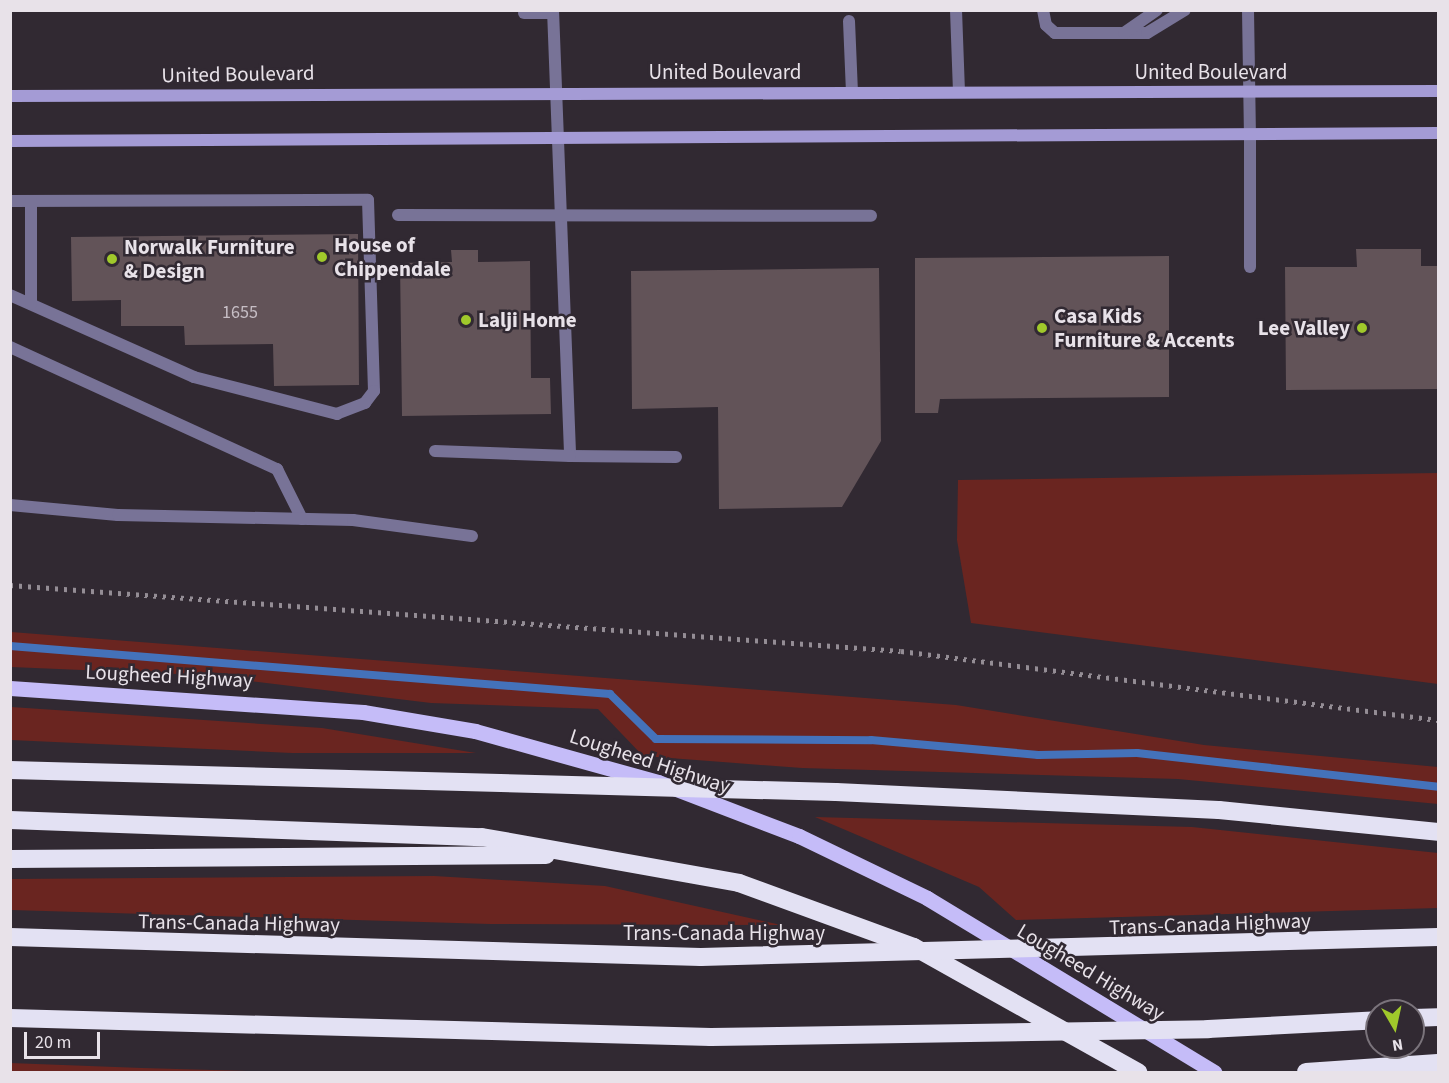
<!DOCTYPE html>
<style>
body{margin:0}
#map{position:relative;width:1449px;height:1083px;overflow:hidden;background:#312932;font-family:"Source Sans 3",sans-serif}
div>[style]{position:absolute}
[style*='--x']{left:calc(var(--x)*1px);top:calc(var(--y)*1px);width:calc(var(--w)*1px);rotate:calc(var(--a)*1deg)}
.green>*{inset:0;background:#6a2520}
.stream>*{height:8px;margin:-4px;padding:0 4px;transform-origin:4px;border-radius:4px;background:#4472ba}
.building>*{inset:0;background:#625358}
.path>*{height:4px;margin-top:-2px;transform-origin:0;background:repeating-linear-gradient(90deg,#8b848c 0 3px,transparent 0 6px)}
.service>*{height:12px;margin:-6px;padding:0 6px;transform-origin:6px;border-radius:6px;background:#787397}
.minor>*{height:12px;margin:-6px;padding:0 6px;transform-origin:6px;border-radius:6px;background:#787397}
.secondary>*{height:12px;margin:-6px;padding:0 6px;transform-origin:6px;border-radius:6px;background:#a49bd5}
.primary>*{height:15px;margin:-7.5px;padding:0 7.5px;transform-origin:7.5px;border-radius:7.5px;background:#c5bcf8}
.motorway>*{height:18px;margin:-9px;padding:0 9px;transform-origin:9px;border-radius:9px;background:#e3e1f3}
.rail>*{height:4.5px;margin-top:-2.25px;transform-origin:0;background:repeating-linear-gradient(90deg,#948d95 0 3px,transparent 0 9px)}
.dots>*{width:16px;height:16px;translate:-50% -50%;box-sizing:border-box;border:3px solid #312932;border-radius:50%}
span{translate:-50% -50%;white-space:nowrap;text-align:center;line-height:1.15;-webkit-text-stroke:5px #312932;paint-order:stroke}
.number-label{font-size:18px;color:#c6bec5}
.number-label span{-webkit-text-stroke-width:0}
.street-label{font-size:21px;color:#e8e2e9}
.poi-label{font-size:21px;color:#e8e2e9;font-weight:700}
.left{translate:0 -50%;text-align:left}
.right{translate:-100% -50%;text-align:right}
.frame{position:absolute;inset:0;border:12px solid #e8e2e9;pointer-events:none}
.north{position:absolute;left:1365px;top:999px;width:60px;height:60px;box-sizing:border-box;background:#312932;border:2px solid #7a737b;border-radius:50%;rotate:171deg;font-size:16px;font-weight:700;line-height:24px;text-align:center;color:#e8e2e9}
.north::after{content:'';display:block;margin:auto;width:21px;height:27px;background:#a0c92b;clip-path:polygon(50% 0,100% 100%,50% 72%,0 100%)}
.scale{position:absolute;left:24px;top:1032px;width:76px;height:27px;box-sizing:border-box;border:3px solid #e8e2e9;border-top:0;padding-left:8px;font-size:18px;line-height:21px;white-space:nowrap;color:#e8e2e9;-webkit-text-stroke:4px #312932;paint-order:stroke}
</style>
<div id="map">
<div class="green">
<div style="clip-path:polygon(1438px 473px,1438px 684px,971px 623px,957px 540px,958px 480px)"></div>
<div style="clip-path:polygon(11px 632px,956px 705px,1204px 745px,1438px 767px,1438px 804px,1178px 779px,802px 768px,643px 756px,598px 709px,431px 703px,201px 675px,11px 667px)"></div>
<div style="clip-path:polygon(11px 707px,322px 728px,476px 753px,292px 753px,11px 740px)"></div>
<div style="clip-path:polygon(815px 817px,1192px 827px,1438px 853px,1438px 908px,1016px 920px,979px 887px)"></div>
<div style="clip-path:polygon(434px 876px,605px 886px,781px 925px,490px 924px,11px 910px,11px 879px)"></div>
<div style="clip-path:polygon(10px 1063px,142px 1068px,287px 1072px,11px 1072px)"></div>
</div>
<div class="stream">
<div style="--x:10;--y:646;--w:602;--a:4.57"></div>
<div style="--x:610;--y:694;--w:64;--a:44.4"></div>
<div style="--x:656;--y:739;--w:215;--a:0.3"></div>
<div style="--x:871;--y:740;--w:168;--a:5.1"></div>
<div style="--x:1038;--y:755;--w:99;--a:-1.2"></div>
<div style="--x:1137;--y:753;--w:303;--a:6.4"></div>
</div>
<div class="building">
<div style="clip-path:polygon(358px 234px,359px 385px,274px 386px,273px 344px,185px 345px,184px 326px,121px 326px,121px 300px,72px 301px,71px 237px)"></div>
<div style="clip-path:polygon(1356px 249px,1421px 249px,1421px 266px,1438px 266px,1438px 389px,1286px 390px,1285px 267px,1357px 267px)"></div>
<div style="clip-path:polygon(451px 250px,478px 250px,478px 262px,530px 261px,531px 378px,550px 378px,551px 414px,402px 416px,400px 263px,452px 262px)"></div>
<div style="clip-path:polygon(1169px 256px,1169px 397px,940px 399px,938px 413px,915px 413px,915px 258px)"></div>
<div style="clip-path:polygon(879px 268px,881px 441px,842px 507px,719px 509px,718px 407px,632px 409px,631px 271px)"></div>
</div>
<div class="path">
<div style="--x:189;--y:10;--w:1;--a:90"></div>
</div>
<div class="service">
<div style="--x:553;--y:10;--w:446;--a:87.8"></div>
<div style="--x:570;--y:456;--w:106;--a:0.5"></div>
<div style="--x:956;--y:10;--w:82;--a:87.9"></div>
<div style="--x:1043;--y:10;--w:15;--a:79"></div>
<div style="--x:1046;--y:25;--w:12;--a:42"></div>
<div style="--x:1055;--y:33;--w:92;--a:0"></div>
<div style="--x:1147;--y:33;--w:44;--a:-31.2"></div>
<div style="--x:524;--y:13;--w:29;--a:0"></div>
<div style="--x:849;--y:21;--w:71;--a:87.6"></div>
<div style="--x:1124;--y:33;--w:40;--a:-34.9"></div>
<div style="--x:1250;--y:135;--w:132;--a:90"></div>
<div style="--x:10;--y:201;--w:358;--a:-0.2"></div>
<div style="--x:368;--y:200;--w:191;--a:88.2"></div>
<div style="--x:374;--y:391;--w:15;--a:127"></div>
<div style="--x:365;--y:403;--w:30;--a:159"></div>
<div style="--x:337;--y:414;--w:148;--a:-165.5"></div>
<div style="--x:194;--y:377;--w:201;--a:-156"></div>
<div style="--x:398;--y:215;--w:473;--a:0.1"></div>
<div style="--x:31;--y:304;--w:103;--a:-90"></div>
<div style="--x:10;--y:347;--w:294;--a:24.6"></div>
<div style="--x:277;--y:469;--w:56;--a:63.4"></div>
<div style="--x:435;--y:451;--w:135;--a:2.1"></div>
<div style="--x:10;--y:505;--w:108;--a:5.3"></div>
<div style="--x:118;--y:515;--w:235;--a:1.2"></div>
<div style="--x:353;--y:520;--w:120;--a:7.7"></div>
</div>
<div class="minor">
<div style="--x:1248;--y:10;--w:125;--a:89.1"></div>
</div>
<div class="secondary">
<div style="--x:10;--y:96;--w:1428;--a:-0.2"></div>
<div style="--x:10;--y:141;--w:1428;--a:-0.32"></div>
</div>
<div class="primary">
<div style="--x:10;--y:688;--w:354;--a:3.9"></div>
<div style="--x:363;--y:712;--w:114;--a:9.6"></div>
<div style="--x:475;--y:731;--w:190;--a:15.6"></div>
<div style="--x:658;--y:782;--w:151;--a:21"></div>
<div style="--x:799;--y:836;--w:142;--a:25.8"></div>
<div style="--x:927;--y:898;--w:336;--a:31.2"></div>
</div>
<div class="motorway">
<div style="--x:10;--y:770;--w:826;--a:1.53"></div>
<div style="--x:836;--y:792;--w:383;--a:2.7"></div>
<div style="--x:1219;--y:810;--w:220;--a:5.7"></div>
<div style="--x:10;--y:820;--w:472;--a:2.1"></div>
<div style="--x:482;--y:837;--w:261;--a:10.1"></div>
<div style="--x:739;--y:883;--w:186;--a:20.1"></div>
<div style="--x:914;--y:947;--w:257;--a:29.2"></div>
<div style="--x:10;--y:859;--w:536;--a:-0.43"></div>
<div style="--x:10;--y:937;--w:691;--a:1.66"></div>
<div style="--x:701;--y:957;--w:737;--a:-1.55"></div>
<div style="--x:10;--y:1018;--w:701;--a:1.55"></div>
<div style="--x:711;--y:1037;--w:497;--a:-0.9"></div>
<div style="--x:1208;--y:1029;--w:169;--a:-3"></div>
<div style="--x:1413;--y:1018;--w:25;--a:-2"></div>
<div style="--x:1306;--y:1072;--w:132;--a:-3.9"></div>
</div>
<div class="rail">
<div style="--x:10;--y:585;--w:893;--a:4.24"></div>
<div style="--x:901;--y:651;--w:541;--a:7.32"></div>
</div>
<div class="dots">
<div style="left:322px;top:257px;background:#a0c92b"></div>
<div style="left:112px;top:259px;background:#a0c92b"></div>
<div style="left:466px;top:320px;background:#a0c92b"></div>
<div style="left:1042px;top:328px;background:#a0c92b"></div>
<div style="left:1362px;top:328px;background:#a0c92b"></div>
</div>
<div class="number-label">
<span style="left:240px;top:313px">1655</span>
</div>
<div class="street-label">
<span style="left:725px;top:72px">United Boulevard</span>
<span style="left:1211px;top:72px">United Boulevard</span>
<span style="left:238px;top:74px;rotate:-1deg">United Boulevard</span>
<span style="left:169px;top:676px;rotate:3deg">Lougheed Highway</span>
<span style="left:650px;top:761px;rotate:18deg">Lougheed Highway</span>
<span style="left:239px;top:923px;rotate:1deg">Trans-Canada Highway</span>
<span style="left:1210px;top:924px;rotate:-2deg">Trans-Canada Highway</span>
<span style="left:724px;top:933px">Trans-Canada Highway</span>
<span style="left:1091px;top:972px;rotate:31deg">Lougheed Highway</span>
</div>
<div class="poi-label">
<span class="left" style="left:334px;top:257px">House of<br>Chippendale</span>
<span class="left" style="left:124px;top:259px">Norwalk Furniture<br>&amp; Design</span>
<span class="left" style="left:1054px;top:328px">Casa Kids<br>Furniture &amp; Accents</span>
<span class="left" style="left:478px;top:320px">Lalji Home</span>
<span class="right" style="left:1350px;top:328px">Lee Valley</span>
</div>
<div class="frame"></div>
<div class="north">N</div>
<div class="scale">20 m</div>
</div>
